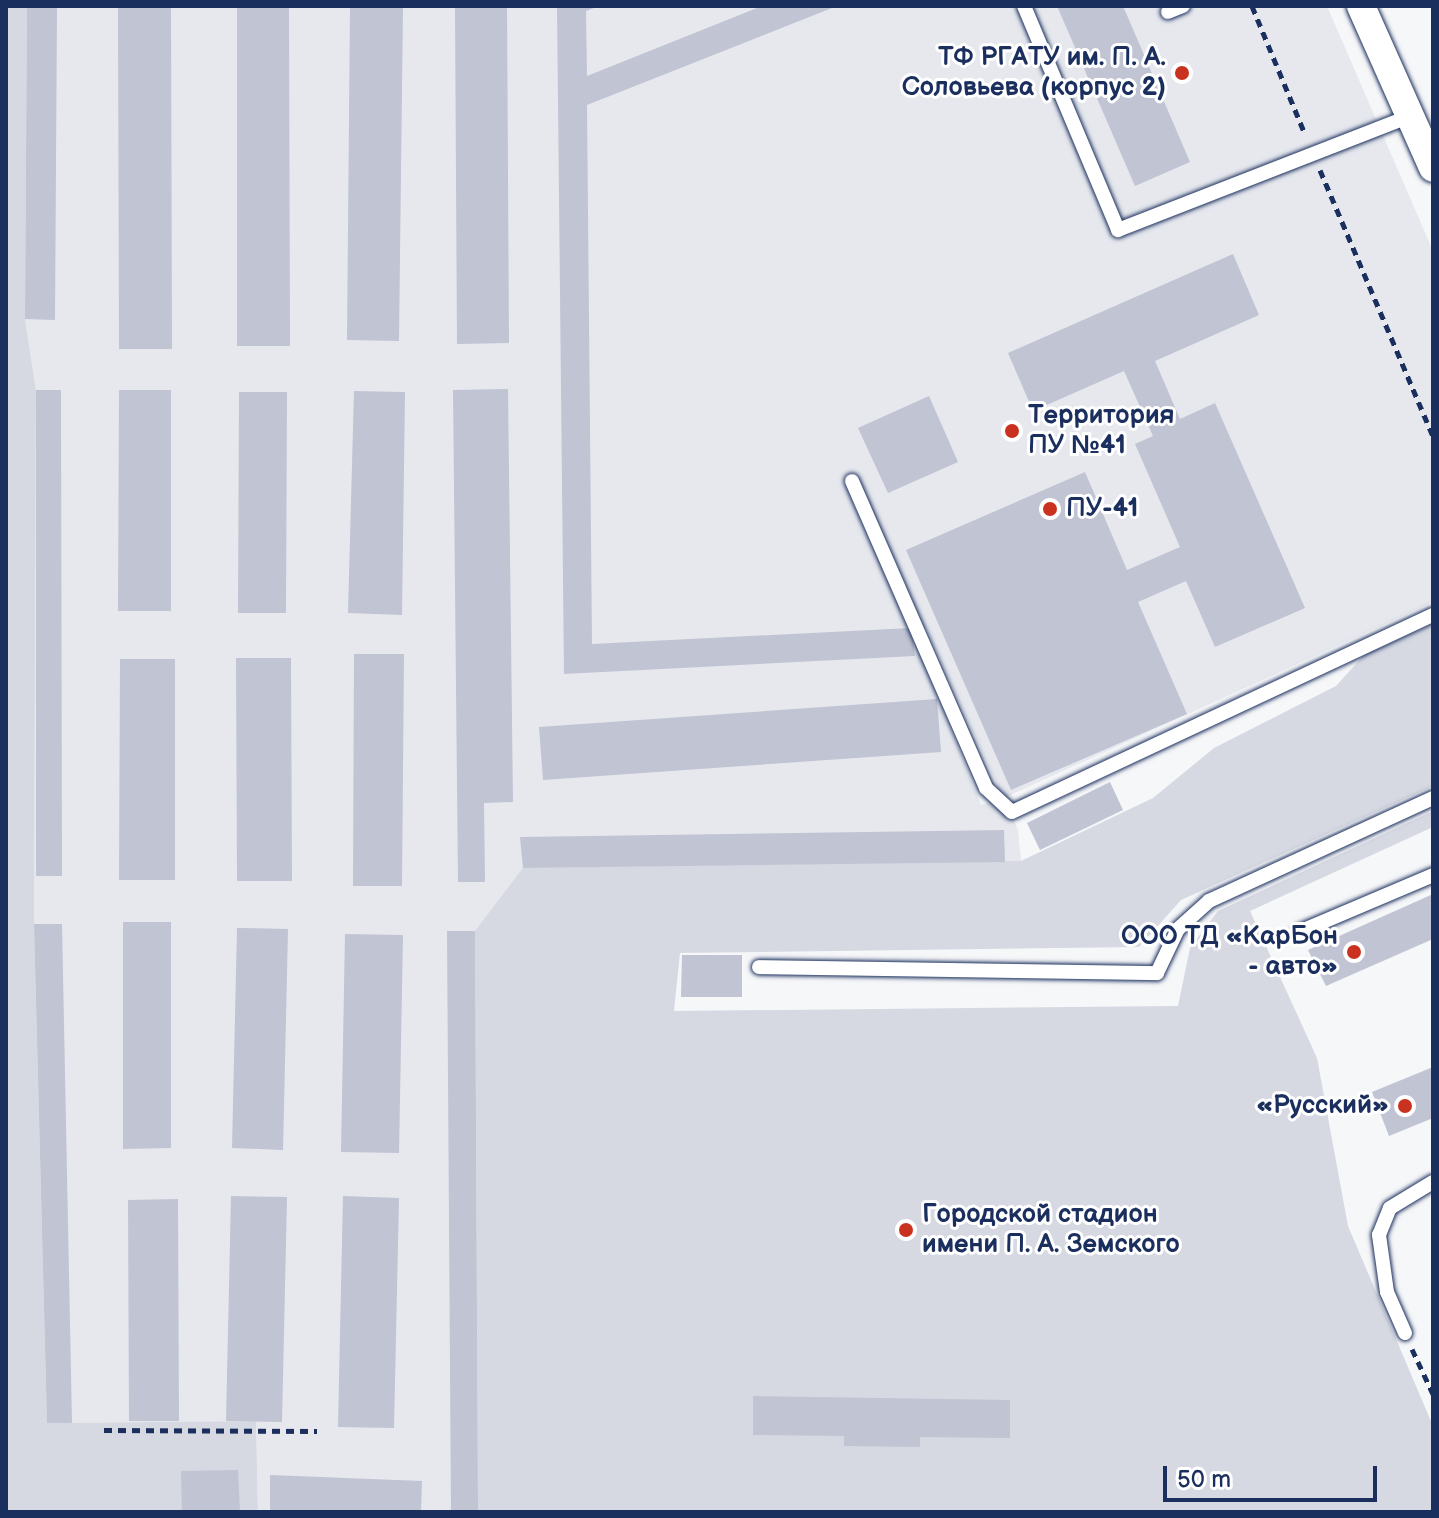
<!DOCTYPE html>
<meta charset="utf-8">
<style>
body{margin:0}
#map{position:relative;width:1439px;height:1518px;overflow:hidden;background:#f6f7f9;font-family:"Balsamiq Sans",sans-serif}
div>[style]{position:absolute}
[style*='--x']{left:calc(var(--x)*1px);top:calc(var(--y)*1px);width:calc(var(--w)*1px);rotate:calc(var(--a)*1deg)}
.built>*{inset:0;background:#e6e8ee}
.green>*{inset:0;background:#d6d9e2}
.building>*{inset:0;background:#c0c4d3}
.path>*{height:5px;margin-top:-2.5px;transform-origin:0;background:repeating-linear-gradient(90deg,#1b2f5e 0 8px,transparent 0 14px)}
.roads{filter:drop-shadow(0 0 2px #1b2f5e) drop-shadow(0 0 2px #1b2f5e)}
.lane>*{height:14px;margin:-7px;padding:0 7px;transform-origin:7px;border-radius:7px;background:#fff}
.street>*{height:28px;margin:-14px;padding:0 14px;transform-origin:14px;border-radius:14px;background:#fff}
.dots>*{width:22px;height:22px;translate:-50% -50%;box-sizing:border-box;border:4px solid #fff;border-radius:50%}
span{translate:-50% -50%;white-space:nowrap;text-align:center;line-height:1.15;-webkit-text-stroke:6px #fff;paint-order:stroke}
.poi-label{font-size:26px;color:#1b2f5e;font-weight:700}
.right{translate:-100% -50%;text-align:right}
.left{translate:0 -50%;text-align:left}
.frame{position:absolute;inset:0;border:8px solid #1b2f5e;pointer-events:none}
.scale{position:absolute;left:1163px;top:1466px;width:214px;height:36px;box-sizing:border-box;border:4px solid #1b2f5e;border-top:0;padding-left:10px;font-size:24px;line-height:28px;white-space:nowrap;color:#1b2f5e;-webkit-text-stroke:6px #fff;paint-order:stroke}
</style>
<div id="map">
<div class="built">
<div style="clip-path:polygon(evenodd,27px 6px,1327px 6px,1433px 251px,1433px 602px,1004px 798px,1018px 830px,1021px 861px,475px 931px,478px 1512px,258px 1512px,256px 1421px,47px 1423px,34px 924px,36px 390px,25px 319px,27px 6px,911px 628px,926px 628px,1003px 798px,981px 805px,911px 628px)"></div>
</div>
<div class="green">
<div style="clip-path:polygon(6px 6px,27px 6px,25px 319px,36px 390px,34px 924px,47px 1423px,256px 1421px,258px 1512px,6px 1512px)"></div>
<div style="clip-path:polygon(1433px 624px,1433px 786px,1181px 900px,1139px 947px,680px 953px,674px 1011px,1178px 1006px,1190px 948px,1218px 911px,1433px 811px,1433px 827px,1250px 911px,1317px 1058px,1348px 1226px,1433px 1426px,1433px 1512px,478px 1512px,475px 931px,523px 868px,1021px 861px,1153px 798px,1214px 748px,1336px 686px,1364px 655px)"></div>
</div>
<div class="building">
<div style="clip-path:polygon(27px 6px,57px 6px,55px 320px,25px 319px)"></div>
<div style="clip-path:polygon(118px 6px,171px 6px,172px 349px,119px 349px)"></div>
<div style="clip-path:polygon(237px 6px,289px 6px,290px 346px,237px 346px)"></div>
<div style="clip-path:polygon(350px 6px,403px 6px,399px 341px,347px 340px)"></div>
<div style="clip-path:polygon(455px 6px,507px 6px,509px 343px,457px 344px)"></div>
<div style="clip-path:polygon(557px 6px,599px 6px,586px 11px,587px 76px,762px 6px,837px 6px,587px 105px,592px 644px,911px 628px,915px 656px,564px 674px)"></div>
<div style="clip-path:polygon(1057px 6px,1123px 6px,1190px 162px,1135px 186px)"></div>
<div style="clip-path:polygon(1233px 254px,1259px 315px,1155px 361px,1180px 419px,1215px 403px,1305px 608px,1215px 647px,1186px 581px,1138px 602px,1187px 714px,1011px 790px,906px 550px,1085px 472px,1127px 570px,1180px 547px,1135px 444px,1153px 436px,1124px 371px,1033px 411px,1008px 353px)"></div>
<div style="clip-path:polygon(508px 389px,513px 802px,484px 803px,485px 882px,458px 882px,453px 390px)"></div>
<div style="clip-path:polygon(36px 390px,61px 390px,62px 876px,36px 876px)"></div>
<div style="clip-path:polygon(119px 390px,171px 390px,171px 611px,118px 611px)"></div>
<div style="clip-path:polygon(354px 391px,405px 392px,402px 615px,348px 613px)"></div>
<div style="clip-path:polygon(239px 392px,287px 392px,286px 613px,238px 613px)"></div>
<div style="clip-path:polygon(929px 396px,958px 462px,888px 493px,858px 428px)"></div>
<div style="clip-path:polygon(354px 654px,404px 654px,402px 886px,353px 886px)"></div>
<div style="clip-path:polygon(236px 658px,291px 658px,292px 881px,237px 881px)"></div>
<div style="clip-path:polygon(120px 659px,175px 659px,175px 880px,119px 880px)"></div>
<div style="clip-path:polygon(937px 699px,941px 752px,543px 780px,539px 727px)"></div>
<div style="clip-path:polygon(1110px 782px,1123px 810px,1040px 850px,1027px 823px)"></div>
<div style="clip-path:polygon(1004px 830px,1005px 862px,523px 868px,520px 837px)"></div>
<div style="clip-path:polygon(1433px 894px,1433px 939px,1326px 986px,1308px 950px)"></div>
<div style="clip-path:polygon(123px 922px,171px 922px,171px 1148px,123px 1149px)"></div>
<div style="clip-path:polygon(34px 924px,62px 924px,72px 1423px,47px 1423px)"></div>
<div style="clip-path:polygon(237px 928px,288px 929px,283px 1150px,232px 1148px)"></div>
<div style="clip-path:polygon(447px 931px,475px 931px,478px 1512px,451px 1512px)"></div>
<div style="clip-path:polygon(345px 934px,403px 935px,399px 1153px,341px 1152px)"></div>
<div style="clip-path:polygon(682px 955px,742px 955px,742px 997px,681px 997px)"></div>
<div style="clip-path:polygon(1433px 1067px,1433px 1118px,1389px 1136px,1372px 1092px)"></div>
<div style="clip-path:polygon(231px 1196px,287px 1197px,282px 1422px,226px 1421px)"></div>
<div style="clip-path:polygon(343px 1196px,399px 1198px,394px 1428px,338px 1427px)"></div>
<div style="clip-path:polygon(178px 1199px,179px 1421px,129px 1421px,128px 1200px)"></div>
<div style="clip-path:polygon(753px 1396px,1010px 1400px,1010px 1438px,920px 1437px,920px 1447px,844px 1446px,844px 1436px,753px 1435px)"></div>
<div style="clip-path:polygon(238px 1470px,240px 1512px,182px 1512px,181px 1471px)"></div>
<div style="clip-path:polygon(270px 1475px,422px 1481px,421px 1512px,270px 1512px)"></div>
</div>
<div class="path">
<div style="--x:1252;--y:6;--w:139;--a:67.5"></div>
<div style="--x:1320;--y:170;--w:289;--a:67"></div>
<div style="--x:1412;--y:1349;--w:50;--a:65"></div>
<div style="--x:104;--y:1430;--w:213;--a:0.3"></div>
</div>
<div class="roads">
<div class="lane">
<div style="--x:1024;--y:6;--w:243;--a:67.2"></div>
<div style="--x:1118;--y:230;--w:313;--a:-21.3"></div>
<div style="--x:1168;--y:12;--w:16;--a:-22"></div>
<div style="--x:852;--y:481;--w:335;--a:66.4"></div>
<div style="--x:986;--y:788;--w:35;--a:43"></div>
<div style="--x:1012;--y:812;--w:465;--a:-25.1"></div>
<div style="--x:1299;--y:932;--w:146;--a:-23"></div>
<div style="--x:759;--y:967;--w:398;--a:0.9"></div>
<div style="--x:1157;--y:973;--w:49;--a:-64.5"></div>
<div style="--x:1178;--y:929;--w:42;--a:-42.1"></div>
<div style="--x:1209;--y:901;--w:247;--a:-24.7"></div>
<div style="--x:1405;--y:1333;--w:45;--a:-113.7"></div>
<div style="--x:1387;--y:1292;--w:58;--a:-98"></div>
<div style="--x:1379;--y:1235;--w:29;--a:-68"></div>
<div style="--x:1390;--y:1208;--w:50;--a:-31.2"></div>
</div>
<div class="street">
<div style="--x:1361;--y:6;--w:177;--a:66"></div>
</div>
</div>
<div class="dots">
<div style="left:1182px;top:73px;background:#c8321e"></div>
<div style="left:1012px;top:431px;background:#c8321e"></div>
<div style="left:1050px;top:509px;background:#c8321e"></div>
<div style="left:1354px;top:952px;background:#c8321e"></div>
<div style="left:1405px;top:1106px;background:#c8321e"></div>
<div style="left:906px;top:1230px;background:#c8321e"></div>
</div>
<div class="poi-label">
<span class="right" style="left:1166px;top:73px">ТФ РГАТУ им. П. А.<br>Соловьева (корпус 2)</span>
<span class="left" style="left:1028px;top:431px">Территория<br>ПУ №41</span>
<span class="left" style="left:1066px;top:509px">ПУ-41</span>
<span class="right" style="left:1338px;top:952px">ООО ТД «КарБон<br>- авто»</span>
<span class="right" style="left:1389px;top:1106px">«Русский»</span>
<span class="left" style="left:922px;top:1230px">Городской стадион<br>имени П. А. Земского</span>
</div>
<div class="frame"></div>
<div class="scale">50 m</div>
</div>
